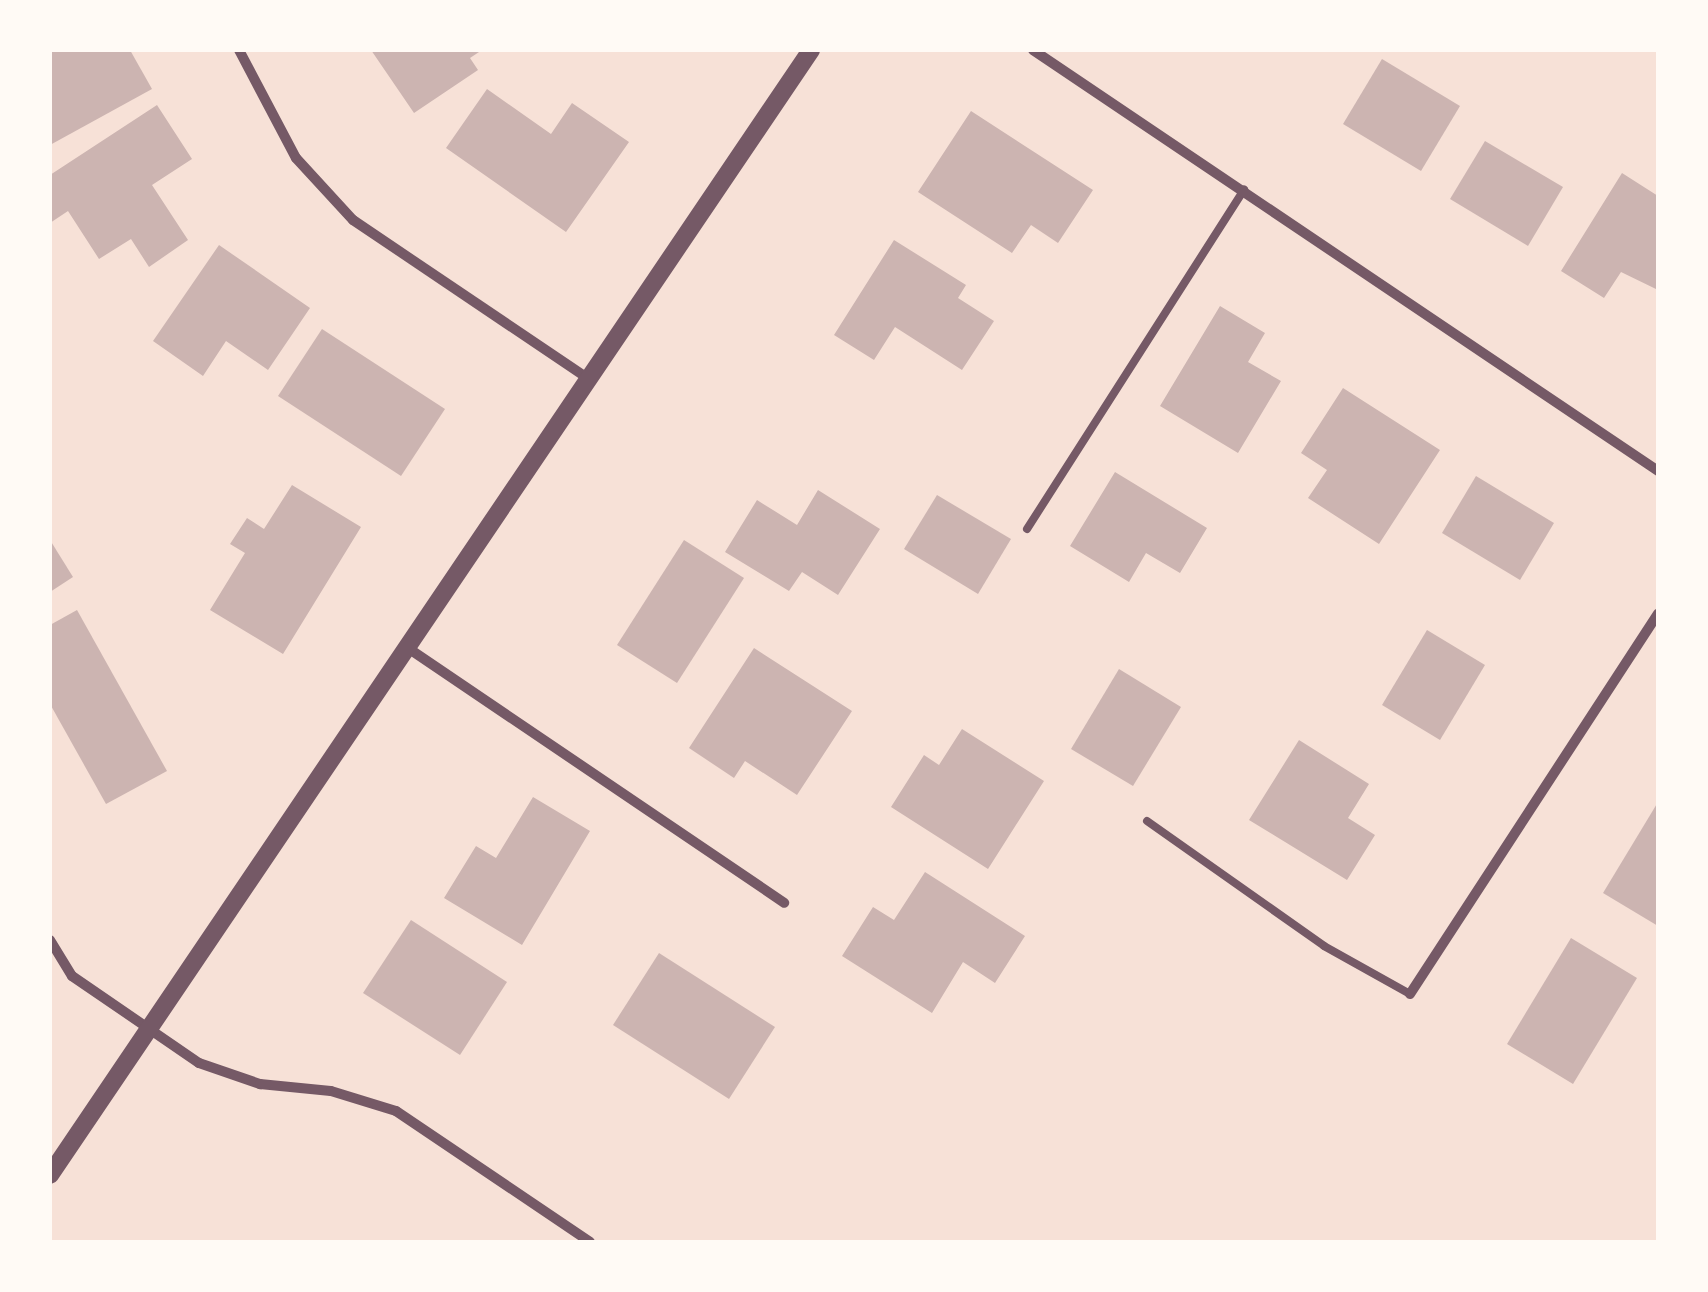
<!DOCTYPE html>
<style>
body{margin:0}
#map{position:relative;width:1708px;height:1292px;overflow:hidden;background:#f7e1d7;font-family:Commissioner,sans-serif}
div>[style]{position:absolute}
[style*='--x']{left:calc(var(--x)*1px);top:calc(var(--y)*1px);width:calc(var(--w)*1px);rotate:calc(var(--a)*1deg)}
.building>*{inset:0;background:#ccb4b1}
.service>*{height:8px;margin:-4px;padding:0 4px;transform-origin:4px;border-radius:4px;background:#755966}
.minor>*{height:10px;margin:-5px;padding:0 5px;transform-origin:5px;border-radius:5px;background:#755966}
.tertiary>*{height:18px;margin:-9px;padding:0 9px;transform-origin:9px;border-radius:9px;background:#755966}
span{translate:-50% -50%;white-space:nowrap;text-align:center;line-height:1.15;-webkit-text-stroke:9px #fffaf5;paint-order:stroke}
.frame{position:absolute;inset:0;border:52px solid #fffaf5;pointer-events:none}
</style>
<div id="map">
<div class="building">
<div style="clip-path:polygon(50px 50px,130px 50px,152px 89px,50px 145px)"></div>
<div style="clip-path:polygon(371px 50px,482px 50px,470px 58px,478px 70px,414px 113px)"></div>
<div style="clip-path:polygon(1382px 59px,1460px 106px,1421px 171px,1343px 124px)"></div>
<div style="clip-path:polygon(487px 89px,551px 134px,572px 103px,629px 142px,566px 232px,446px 148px)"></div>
<div style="clip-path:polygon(157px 105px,192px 159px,152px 185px,188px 240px,149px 267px,131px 239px,99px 259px,68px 211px,50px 223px,50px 175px)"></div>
<div style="clip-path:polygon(971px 111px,1093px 190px,1058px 243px,1031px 225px,1012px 253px,918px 192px)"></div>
<div style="clip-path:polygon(1485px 141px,1563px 187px,1528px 246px,1450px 199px)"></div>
<div style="clip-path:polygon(1622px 173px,1658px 196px,1658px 290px,1621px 272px,1604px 298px,1561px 271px)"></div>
<div style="clip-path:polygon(894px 240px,966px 285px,958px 298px,994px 321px,962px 370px,895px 327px,874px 360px,834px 335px)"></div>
<div style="clip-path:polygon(219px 245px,310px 308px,268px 370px,226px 341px,203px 376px,153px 341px)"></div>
<div style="clip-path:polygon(1220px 306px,1265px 333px,1248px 362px,1281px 381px,1238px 453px,1160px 406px)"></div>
<div style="clip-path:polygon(322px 329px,445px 409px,401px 476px,278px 396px)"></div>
<div style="clip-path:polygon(1343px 388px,1440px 450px,1379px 544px,1308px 498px,1327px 470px,1301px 453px)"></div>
<div style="clip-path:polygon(1115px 472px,1207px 528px,1180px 573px,1146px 553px,1129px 582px,1070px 546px)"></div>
<div style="clip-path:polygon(1476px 476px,1554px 523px,1520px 580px,1442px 533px)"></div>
<div style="clip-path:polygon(292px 485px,361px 527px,283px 654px,210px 610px,245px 553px,230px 544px,247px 518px,264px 529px)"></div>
<div style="clip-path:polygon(818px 490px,880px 529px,838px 595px,802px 572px,789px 591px,725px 552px,757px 500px,797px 525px)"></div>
<div style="clip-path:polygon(937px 495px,1011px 539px,978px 594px,904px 549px)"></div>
<div style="clip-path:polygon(50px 540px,73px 577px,50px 592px)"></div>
<div style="clip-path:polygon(684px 540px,744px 578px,677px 683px,617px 645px)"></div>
<div style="clip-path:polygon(77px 610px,167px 771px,106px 804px,50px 704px,50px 625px)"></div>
<div style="clip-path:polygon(1427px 630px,1485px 665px,1440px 740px,1382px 705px)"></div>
<div style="clip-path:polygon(754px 648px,852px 711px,797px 795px,745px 761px,734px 778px,689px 748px)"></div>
<div style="clip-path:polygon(1119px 669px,1181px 707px,1133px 786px,1071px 749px)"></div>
<div style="clip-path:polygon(962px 729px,1044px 781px,988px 869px,891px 807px,924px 755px,939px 765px)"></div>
<div style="clip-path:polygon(1299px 740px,1369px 784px,1348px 818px,1375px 835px,1347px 880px,1249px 820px)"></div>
<div style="clip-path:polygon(533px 797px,590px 831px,522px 945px,444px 898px,476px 846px,496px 858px)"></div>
<div style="clip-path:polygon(1658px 802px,1658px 926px,1603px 893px)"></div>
<div style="clip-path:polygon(925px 872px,1025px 936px,995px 983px,963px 962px,932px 1013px,842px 956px,873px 907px,894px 920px)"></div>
<div style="clip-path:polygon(411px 920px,507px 982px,460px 1055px,363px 993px)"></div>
<div style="clip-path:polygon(1571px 938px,1637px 978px,1573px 1084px,1507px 1044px)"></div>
<div style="clip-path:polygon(659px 953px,775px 1027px,729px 1099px,613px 1025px)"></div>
</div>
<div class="service">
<div style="--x:1027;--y:529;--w:403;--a:-57.4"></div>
<div style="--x:1147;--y:821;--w:217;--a:35.2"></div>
<div style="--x:1324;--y:946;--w:98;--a:29.2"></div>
</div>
<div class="minor">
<div style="--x:239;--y:50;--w:122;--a:62.2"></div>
<div style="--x:296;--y:158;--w:84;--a:47.4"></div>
<div style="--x:353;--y:220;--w:282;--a:34"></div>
<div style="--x:1033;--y:50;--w:754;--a:33.96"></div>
<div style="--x:405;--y:646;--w:458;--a:34.1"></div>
<div style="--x:50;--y:940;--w:42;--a:58.6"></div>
<div style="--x:72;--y:976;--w:154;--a:34.4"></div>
<div style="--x:199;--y:1063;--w:65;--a:19"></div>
<div style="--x:260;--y:1084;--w:71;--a:5.6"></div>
<div style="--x:331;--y:1091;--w:68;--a:17.1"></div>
<div style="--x:396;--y:1111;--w:234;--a:34"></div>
<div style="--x:1410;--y:994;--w:454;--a:-56.9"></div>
</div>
<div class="tertiary">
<div style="--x:50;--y:1175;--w:1358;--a:-55.92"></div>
</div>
<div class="frame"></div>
</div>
